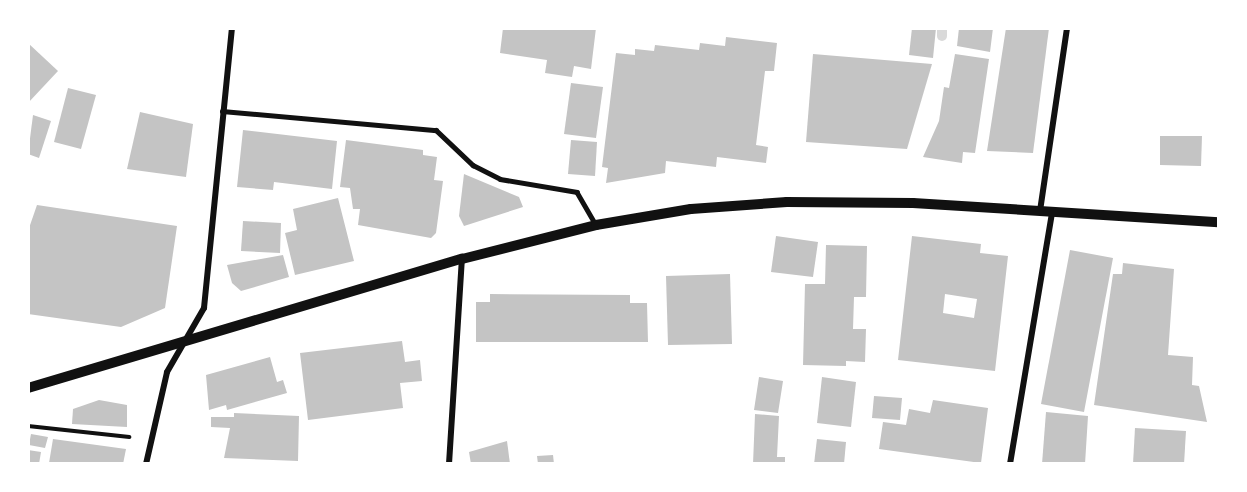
<!DOCTYPE html>
<style>
body{margin:0}
#map{position:relative;width:1247px;height:492px;overflow:hidden;background:#fff;font-family:Jost,sans-serif}
div>[style]{position:absolute}
[style*='--x']{left:calc(var(--x)*1px);top:calc(var(--y)*1px);width:calc(var(--w)*1px);rotate:calc(var(--a)*1deg)}
.stream>*{height:10px;margin:-5px;padding:0 5px;transform-origin:5px;border-radius:5px;background:#d9d9d9}
.building>*{inset:0;background:#c4c4c4}
.path>*{height:4px;margin:-2px;padding:0 2px;transform-origin:2px;border-radius:2px;background:#111}
.service>*{height:4.5px;margin:-2.25px;padding:0 2.25px;transform-origin:2.25px;border-radius:2.25px;background:#111}
.minor>*{height:6px;margin:-3px;padding:0 3px;transform-origin:3px;border-radius:3px;background:#111}
.tertiary>*{height:10px;margin:-5px;padding:0 5px;transform-origin:5px;border-radius:5px;background:#111}
span{translate:-50% -50%;white-space:nowrap;text-align:center;line-height:1.15;-webkit-text-stroke:6px #fff;paint-order:stroke}
.frame{position:absolute;inset:0;border:30px solid #fff;pointer-events:none}
</style>
<div id="map">
<div class="stream">
<div style="--x:942;--y:36;--w:8;--a:-90"></div>
</div>
<div class="building">
<div style="clip-path:polygon(503px 28px,596px 28px,591px 69px,574px 66px,572px 77px,545px 73px,547px 60px,500px 53px)"></div>
<div style="clip-path:polygon(912px 28px,936px 28px,933px 58px,909px 55px)"></div>
<div style="clip-path:polygon(959px 28px,993px 28px,990px 52px,957px 46px)"></div>
<div style="clip-path:polygon(1006px 28px,1049px 28px,1033px 153px,987px 151px)"></div>
<div style="clip-path:polygon(726px 37px,777px 43px,774px 71px,765px 71px,756px 145px,768px 147px,766px 163px,717px 157px,716px 167px,666px 161px,665px 173px,606px 183px,608px 168px,602px 167px,616px 53px,635px 55px,635px 49px,654px 51px,655px 45px,699px 50px,700px 43px,725px 46px)"></div>
<div style="clip-path:polygon(28px 43px,58px 71px,28px 103px)"></div>
<div style="clip-path:polygon(813px 54px,932px 64px,907px 149px,806px 142px)"></div>
<div style="clip-path:polygon(955px 54px,989px 59px,975px 153px,963px 152px,962px 163px,923px 157px,939px 121px,944px 87px,949px 88px)"></div>
<div style="clip-path:polygon(571px 83px,603px 87px,596px 138px,564px 134px)"></div>
<div style="clip-path:polygon(68px 88px,96px 95px,81px 149px,54px 142px)"></div>
<div style="clip-path:polygon(140px 112px,193px 124px,186px 177px,127px 169px)"></div>
<div style="clip-path:polygon(33px 115px,51px 121px,39px 158px,28px 154px)"></div>
<div style="clip-path:polygon(243px 130px,337px 141px,332px 189px,274px 182px,273px 190px,237px 187px)"></div>
<div style="clip-path:polygon(1160px 136px,1202px 136px,1201px 166px,1160px 165px)"></div>
<div style="clip-path:polygon(346px 140px,423px 150px,423px 155px,437px 157px,434px 180px,443px 181px,436px 233px,431px 238px,358px 225px,360px 209px,353px 209px,350px 188px,340px 187px)"></div>
<div style="clip-path:polygon(571px 140px,597px 142px,595px 176px,568px 174px)"></div>
<div style="clip-path:polygon(464px 174px,519px 197px,523px 207px,464px 226px,459px 216px)"></div>
<div style="clip-path:polygon(338px 198px,354px 261px,295px 275px,285px 233px,297px 230px,293px 209px)"></div>
<div style="clip-path:polygon(37px 205px,177px 226px,165px 308px,121px 327px,28px 314px,28px 231px)"></div>
<div style="clip-path:polygon(243px 221px,281px 223px,280px 253px,241px 251px)"></div>
<div style="clip-path:polygon(776px 236px,818px 242px,813px 277px,771px 272px)"></div>
<div style="clip-path:polygon(evenodd,912px 236px,981px 244px,980px 253px,1008px 256px,995px 371px,898px 360px,912px 236px,945px 294px,977px 299px,974px 318px,943px 313px,945px 294px)"></div>
<div style="clip-path:polygon(826px 245px,867px 246px,866px 297px,854px 297px,853px 329px,866px 329px,865px 362px,846px 361px,846px 366px,803px 365px,805px 284px,825px 284px)"></div>
<div style="clip-path:polygon(1070px 250px,1113px 258px,1084px 412px,1041px 404px)"></div>
<div style="clip-path:polygon(283px 255px,289px 277px,241px 291px,232px 283px,227px 265px)"></div>
<div style="clip-path:polygon(1123px 263px,1174px 269px,1168px 355px,1193px 357px,1192px 385px,1199px 386px,1207px 422px,1094px 405px,1113px 274px,1122px 274px)"></div>
<div style="clip-path:polygon(730px 274px,732px 344px,668px 345px,666px 276px)"></div>
<div style="clip-path:polygon(490px 294px,630px 295px,630px 303px,647px 303px,648px 342px,476px 342px,476px 302px,490px 302px)"></div>
<div style="clip-path:polygon(402px 341px,405px 362px,420px 360px,422px 381px,400px 383px,403px 408px,308px 420px,300px 353px)"></div>
<div style="clip-path:polygon(270px 357px,277px 382px,283px 380px,287px 393px,227px 410px,226px 405px,209px 410px,206px 375px)"></div>
<div style="clip-path:polygon(759px 377px,783px 381px,778px 413px,754px 410px)"></div>
<div style="clip-path:polygon(822px 377px,856px 382px,851px 427px,817px 423px)"></div>
<div style="clip-path:polygon(874px 396px,902px 398px,900px 420px,872px 418px)"></div>
<div style="clip-path:polygon(99px 400px,127px 405px,127px 427px,72px 424px,73px 409px)"></div>
<div style="clip-path:polygon(933px 400px,988px 408px,981px 463px,879px 449px,883px 422px,906px 425px,909px 409px,930px 413px)"></div>
<div style="clip-path:polygon(1046px 412px,1088px 416px,1085px 464px,1042px 464px)"></div>
<div style="clip-path:polygon(234px 413px,299px 416px,298px 461px,224px 458px,230px 428px,211px 427px,211px 417px,234px 417px)"></div>
<div style="clip-path:polygon(755px 414px,779px 416px,777px 457px,785px 457px,785px 464px,753px 464px)"></div>
<div style="clip-path:polygon(1135px 428px,1186px 431px,1184px 464px,1133px 464px)"></div>
<div style="clip-path:polygon(31px 434px,48px 437px,45px 448px,29px 445px)"></div>
<div style="clip-path:polygon(53px 439px,126px 449px,123px 464px,49px 463px)"></div>
<div style="clip-path:polygon(817px 439px,846px 442px,844px 464px,814px 464px)"></div>
<div style="clip-path:polygon(507px 441px,510px 464px,471px 464px,469px 452px)"></div>
<div style="clip-path:polygon(28px 450px,41px 452px,39px 464px,28px 464px)"></div>
<div style="clip-path:polygon(553px 455px,554px 464px,538px 464px,537px 456px)"></div>
</div>
<div class="path">
<div style="--x:28;--y:426;--w:102;--a:6.2"></div>
</div>
<div class="service">
<div style="--x:222;--y:111;--w:215;--a:5.1"></div>
<div style="--x:436;--y:130;--w:51;--a:43.4"></div>
<div style="--x:473;--y:165;--w:30;--a:27"></div>
<div style="--x:500;--y:179;--w:78;--a:9.6"></div>
<div style="--x:577;--y:192;--w:38;--a:60"></div>
</div>
<div class="minor">
<div style="--x:1040;--y:211;--w:185;--a:-81.6"></div>
<div style="--x:146;--y:464;--w:94;--a:-77.1"></div>
<div style="--x:167;--y:372;--w:74;--a:-60"></div>
<div style="--x:204;--y:308;--w:281;--a:-84.3"></div>
<div style="--x:449;--y:464;--w:205;--a:-86.4"></div>
<div style="--x:1010;--y:464;--w:255;--a:-80.5"></div>
</div>
<div class="tertiary">
<div style="--x:28;--y:388;--w:453;--a:-16.6"></div>
<div style="--x:462;--y:259;--w:138;--a:-14.2"></div>
<div style="--x:596;--y:225;--w:96;--a:-9.6"></div>
<div style="--x:691;--y:209;--w:96;--a:-4.2"></div>
<div style="--x:787;--y:202;--w:126;--a:0.5"></div>
<div style="--x:913;--y:203;--w:306;--a:3.6"></div>
</div>
<div class="frame"></div>
</div>
